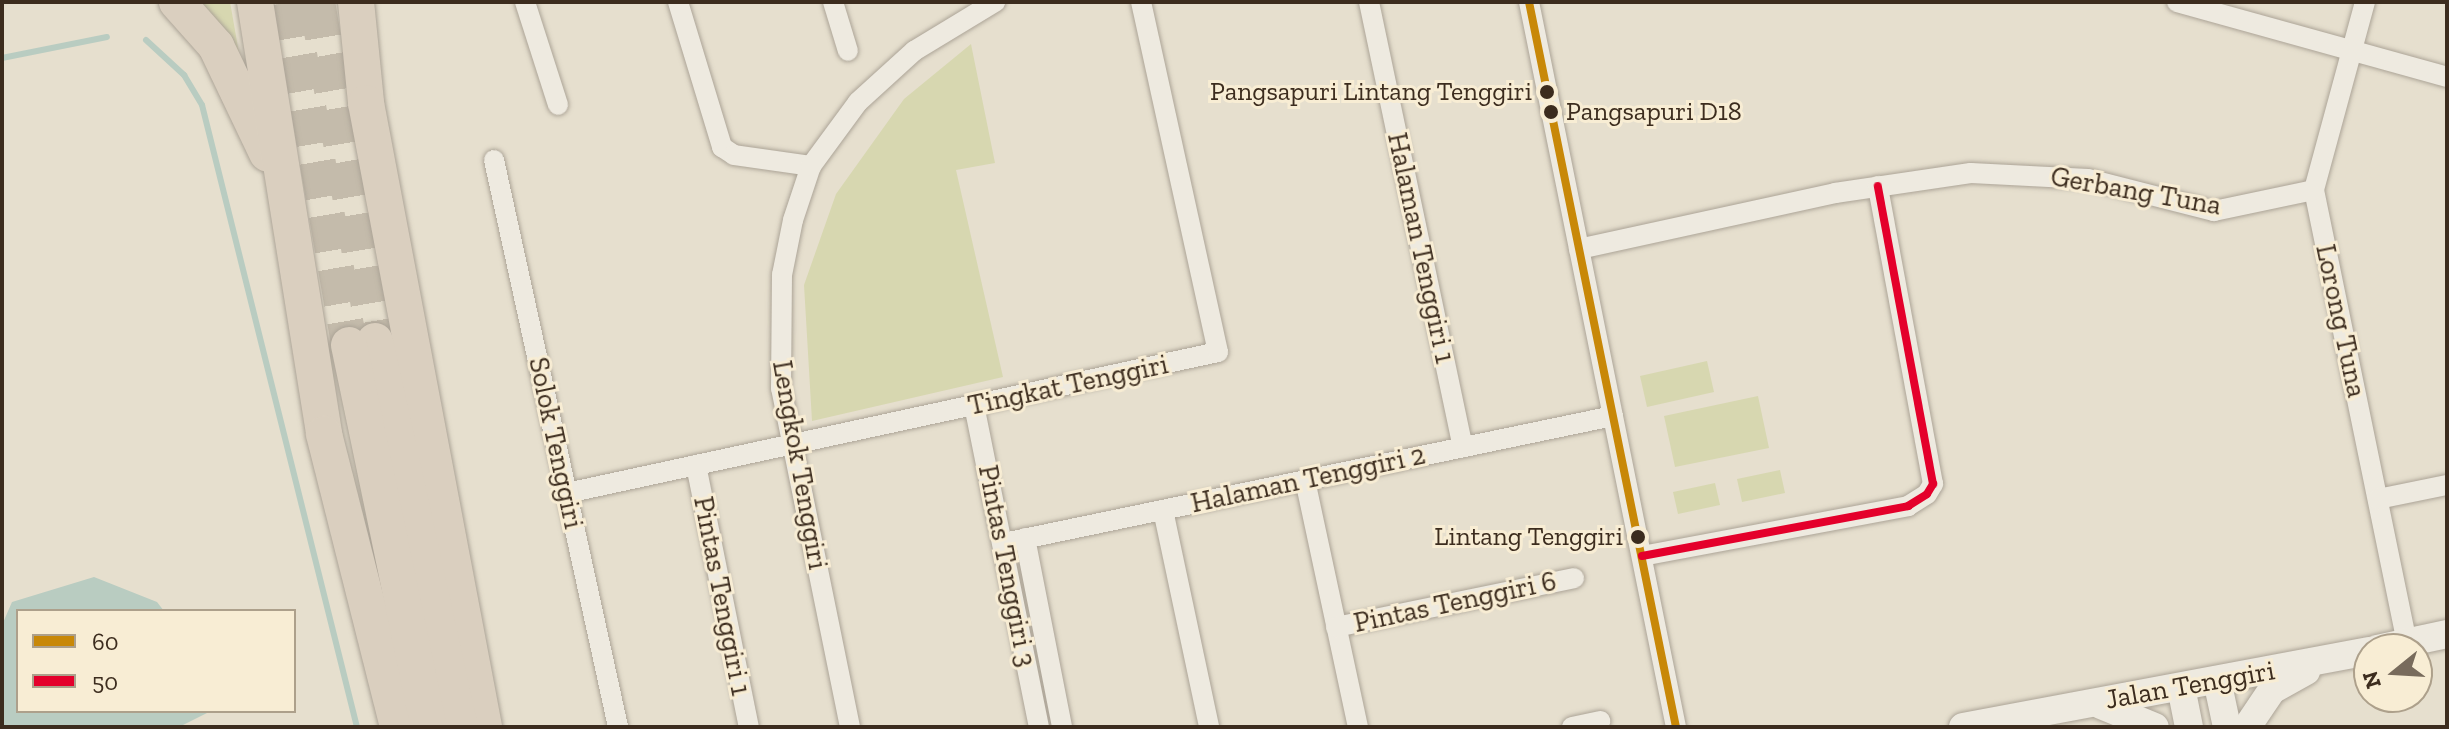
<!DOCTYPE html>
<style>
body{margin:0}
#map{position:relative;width:2449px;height:729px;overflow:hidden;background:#e6dfce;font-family:"Zilla Slab",serif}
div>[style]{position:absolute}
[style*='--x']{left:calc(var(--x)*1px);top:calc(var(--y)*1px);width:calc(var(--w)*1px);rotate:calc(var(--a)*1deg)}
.green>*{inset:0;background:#d7d7b0}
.water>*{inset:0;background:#b9ccc1}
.stream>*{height:6px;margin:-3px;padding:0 3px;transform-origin:3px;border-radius:3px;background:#b9ccc1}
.highway-tunnel>*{height:36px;margin-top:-18px;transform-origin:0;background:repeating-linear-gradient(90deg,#c4bbab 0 36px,transparent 0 54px)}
.roads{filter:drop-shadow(0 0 2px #aca497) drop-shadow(0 0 2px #aca497)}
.street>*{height:20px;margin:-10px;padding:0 10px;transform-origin:10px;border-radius:10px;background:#eeeae0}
.secondary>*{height:28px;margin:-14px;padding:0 14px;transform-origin:14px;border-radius:14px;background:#eeeae0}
.highway>*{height:36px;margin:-18px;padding:0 18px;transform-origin:18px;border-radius:18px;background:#dacfbf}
.bus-1>*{height:8px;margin:-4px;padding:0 4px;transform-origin:4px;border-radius:4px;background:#c88808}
.bus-2>*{height:8px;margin:-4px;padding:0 4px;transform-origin:4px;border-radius:4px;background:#e4002b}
.dots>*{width:22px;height:22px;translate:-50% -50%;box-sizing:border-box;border:4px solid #f8edd4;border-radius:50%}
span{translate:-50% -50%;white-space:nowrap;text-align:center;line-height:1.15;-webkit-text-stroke:6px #f8edd4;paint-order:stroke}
.bus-label{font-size:26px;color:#3c2c1e}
.right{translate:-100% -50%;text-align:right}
.left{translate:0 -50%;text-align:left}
.street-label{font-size:28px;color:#3c2c1e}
.frame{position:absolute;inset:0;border:4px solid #3c2c1e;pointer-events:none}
.legend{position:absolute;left:16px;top:609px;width:280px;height:104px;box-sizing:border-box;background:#f8edd4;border:2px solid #ada08b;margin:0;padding:10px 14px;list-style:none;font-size:24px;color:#3c2c1e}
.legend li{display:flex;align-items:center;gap:16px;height:40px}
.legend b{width:40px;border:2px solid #ada08b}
.north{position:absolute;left:2353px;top:633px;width:80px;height:80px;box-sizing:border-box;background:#f8edd4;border:2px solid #ada08b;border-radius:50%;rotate:252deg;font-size:22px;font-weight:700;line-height:32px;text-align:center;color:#3c2c1e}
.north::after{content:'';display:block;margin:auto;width:28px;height:36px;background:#786b5c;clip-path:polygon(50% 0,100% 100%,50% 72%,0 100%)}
</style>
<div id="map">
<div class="green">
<div style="clip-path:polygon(194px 2px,230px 2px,246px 93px)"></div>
<div style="clip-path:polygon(971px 44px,995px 163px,956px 170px,1003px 377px,812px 421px,804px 285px,836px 194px,904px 99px)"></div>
<div style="clip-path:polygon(1707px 361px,1714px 392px,1647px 407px,1640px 376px)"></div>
<div style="clip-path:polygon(1758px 396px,1769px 448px,1675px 467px,1664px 416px)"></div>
<div style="clip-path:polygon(1780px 470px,1785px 493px,1742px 502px,1737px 479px)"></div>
<div style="clip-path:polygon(1715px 483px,1720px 505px,1678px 514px,1673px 492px)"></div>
</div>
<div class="water">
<div style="clip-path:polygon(94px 577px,157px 602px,164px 611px,18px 611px,18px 711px,211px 711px,179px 727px,2px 727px,2px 625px,12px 602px)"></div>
</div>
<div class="stream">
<div style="--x:146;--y:40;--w:52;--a:42.6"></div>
<div style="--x:184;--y:75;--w:35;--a:59"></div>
<div style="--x:202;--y:105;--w:641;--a:76.01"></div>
<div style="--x:2;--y:58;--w:107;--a:-11.3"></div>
</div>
<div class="highway-tunnel">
<div style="--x:290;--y:2;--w:348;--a:80.2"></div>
<div style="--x:317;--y:2;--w:344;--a:80.3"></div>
</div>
<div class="roads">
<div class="street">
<div style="--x:525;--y:2;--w:108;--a:72.2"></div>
<div style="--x:678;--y:2;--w:152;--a:73.1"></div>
<div style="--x:722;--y:147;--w:14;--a:34"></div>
<div style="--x:734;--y:155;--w:78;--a:8.1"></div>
<div style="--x:833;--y:2;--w:51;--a:73"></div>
<div style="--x:1369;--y:2;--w:455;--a:78.1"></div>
<div style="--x:1529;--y:2;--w:740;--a:78.54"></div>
<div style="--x:2177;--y:2;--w:280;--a:15.5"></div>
<div style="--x:2365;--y:2;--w:195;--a:105.2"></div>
<div style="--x:2314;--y:190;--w:461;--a:78.4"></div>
<div style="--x:494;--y:160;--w:580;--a:77.66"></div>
<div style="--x:1579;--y:249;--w:262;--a:-12.3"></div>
<div style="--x:1835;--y:193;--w:137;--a:-8.4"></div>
<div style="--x:1971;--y:173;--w:117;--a:2.9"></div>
<div style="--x:2088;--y:179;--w:130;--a:14.3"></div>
<div style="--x:2214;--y:211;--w:102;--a:-11.9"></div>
<div style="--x:974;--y:405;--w:328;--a:78.6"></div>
<div style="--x:696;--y:465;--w:267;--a:78.6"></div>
<div style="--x:1305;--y:480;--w:253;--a:77.9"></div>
<div style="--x:567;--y:493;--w:666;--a:-12.22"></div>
<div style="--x:1218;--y:352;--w:358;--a:-102.4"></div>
<div style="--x:2378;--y:499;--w:70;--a:-11.5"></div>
<div style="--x:1163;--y:510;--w:222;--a:78"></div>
<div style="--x:1025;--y:538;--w:193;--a:78.9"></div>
<div style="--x:1004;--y:543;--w:622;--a:-11.78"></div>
<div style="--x:1642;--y:556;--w:271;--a:-10.6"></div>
<div style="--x:1908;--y:506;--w:22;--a:-32"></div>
<div style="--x:1927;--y:494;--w:12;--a:-59"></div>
<div style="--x:1933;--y:484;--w:303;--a:-100.5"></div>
<div style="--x:1336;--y:627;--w:243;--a:-11.6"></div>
<div style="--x:850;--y:727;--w:346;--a:-101.5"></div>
<div style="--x:781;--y:388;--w:113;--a:-89.5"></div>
<div style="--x:782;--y:275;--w:56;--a:-78.7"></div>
<div style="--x:793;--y:220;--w:57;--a:-71.6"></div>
<div style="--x:811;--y:166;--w:79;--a:-53.7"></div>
<div style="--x:858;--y:102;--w:76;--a:-42.3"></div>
<div style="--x:914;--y:51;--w:95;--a:-31.2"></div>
<div style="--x:1572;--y:727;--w:29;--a:-12"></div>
</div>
<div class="secondary">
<div style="--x:2377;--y:649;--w:72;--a:-12.1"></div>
<div style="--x:2217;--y:680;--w:48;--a:78"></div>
<div style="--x:2181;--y:687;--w:41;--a:78.7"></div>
<div style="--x:2101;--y:705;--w:58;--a:22.2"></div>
<div style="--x:1963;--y:727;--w:413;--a:-10.6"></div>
<div style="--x:2247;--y:727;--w:45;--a:-56"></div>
<div style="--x:2272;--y:690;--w:39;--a:-29"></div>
</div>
<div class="highway">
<div style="--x:177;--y:2;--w:59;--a:48.4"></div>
<div style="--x:216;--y:46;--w:119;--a:64.5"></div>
<div style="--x:255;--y:2;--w:437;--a:80.9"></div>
<div style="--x:324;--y:434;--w:302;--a:75.8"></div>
<div style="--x:356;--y:2;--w:101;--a:84.3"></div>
<div style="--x:366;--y:103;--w:635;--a:79.29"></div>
<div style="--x:375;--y:341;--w:395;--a:77.6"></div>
<div style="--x:349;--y:345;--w:390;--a:78.2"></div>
</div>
</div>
<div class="bus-1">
<div style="--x:1529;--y:2;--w:740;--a:78.54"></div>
</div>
<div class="bus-2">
<div style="--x:1642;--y:556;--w:271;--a:-10.6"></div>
<div style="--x:1908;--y:506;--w:22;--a:-32"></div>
<div style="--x:1927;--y:494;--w:12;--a:-59"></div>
<div style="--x:1933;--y:484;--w:303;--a:-100.5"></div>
</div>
<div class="dots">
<div style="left:1547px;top:92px;background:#3c2c1e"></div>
<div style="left:1551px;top:112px;background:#3c2c1e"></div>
<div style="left:1638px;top:537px;background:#3c2c1e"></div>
</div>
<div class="bus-label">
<span class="right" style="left:1532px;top:92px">Pangsapuri Lintang Tenggiri</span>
<span class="left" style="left:1566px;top:112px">Pangsapuri D18</span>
<span class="right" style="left:1623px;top:537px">Lintang Tenggiri</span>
</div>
<div class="street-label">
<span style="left:2136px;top:191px;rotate:10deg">Gerbang Tuna</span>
<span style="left:1421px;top:248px;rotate:78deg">Halaman Tenggiri 1</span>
<span style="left:2341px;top:321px;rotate:78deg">Lorong Tuna</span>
<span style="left:1068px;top:385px;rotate:-12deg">Tingkat Tenggiri</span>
<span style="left:556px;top:443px;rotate:78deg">Solok Tenggiri</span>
<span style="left:800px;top:465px;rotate:80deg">Lengkok Tenggiri</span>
<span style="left:1308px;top:479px;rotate:-12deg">Halaman Tenggiri 2</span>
<span style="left:1007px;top:566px;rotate:79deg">Pintas Tenggiri 3</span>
<span style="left:722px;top:596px;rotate:79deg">Pintas Tenggiri 1</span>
<span style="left:1455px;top:602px;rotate:-12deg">Pintas Tenggiri 6</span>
<span style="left:2190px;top:685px;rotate:-10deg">Jalan Tenggiri</span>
</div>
<div class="frame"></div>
<ul class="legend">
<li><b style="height:10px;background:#c88808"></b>60</li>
<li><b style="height:10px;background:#e4002b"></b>50</li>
</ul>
<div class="north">N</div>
</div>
